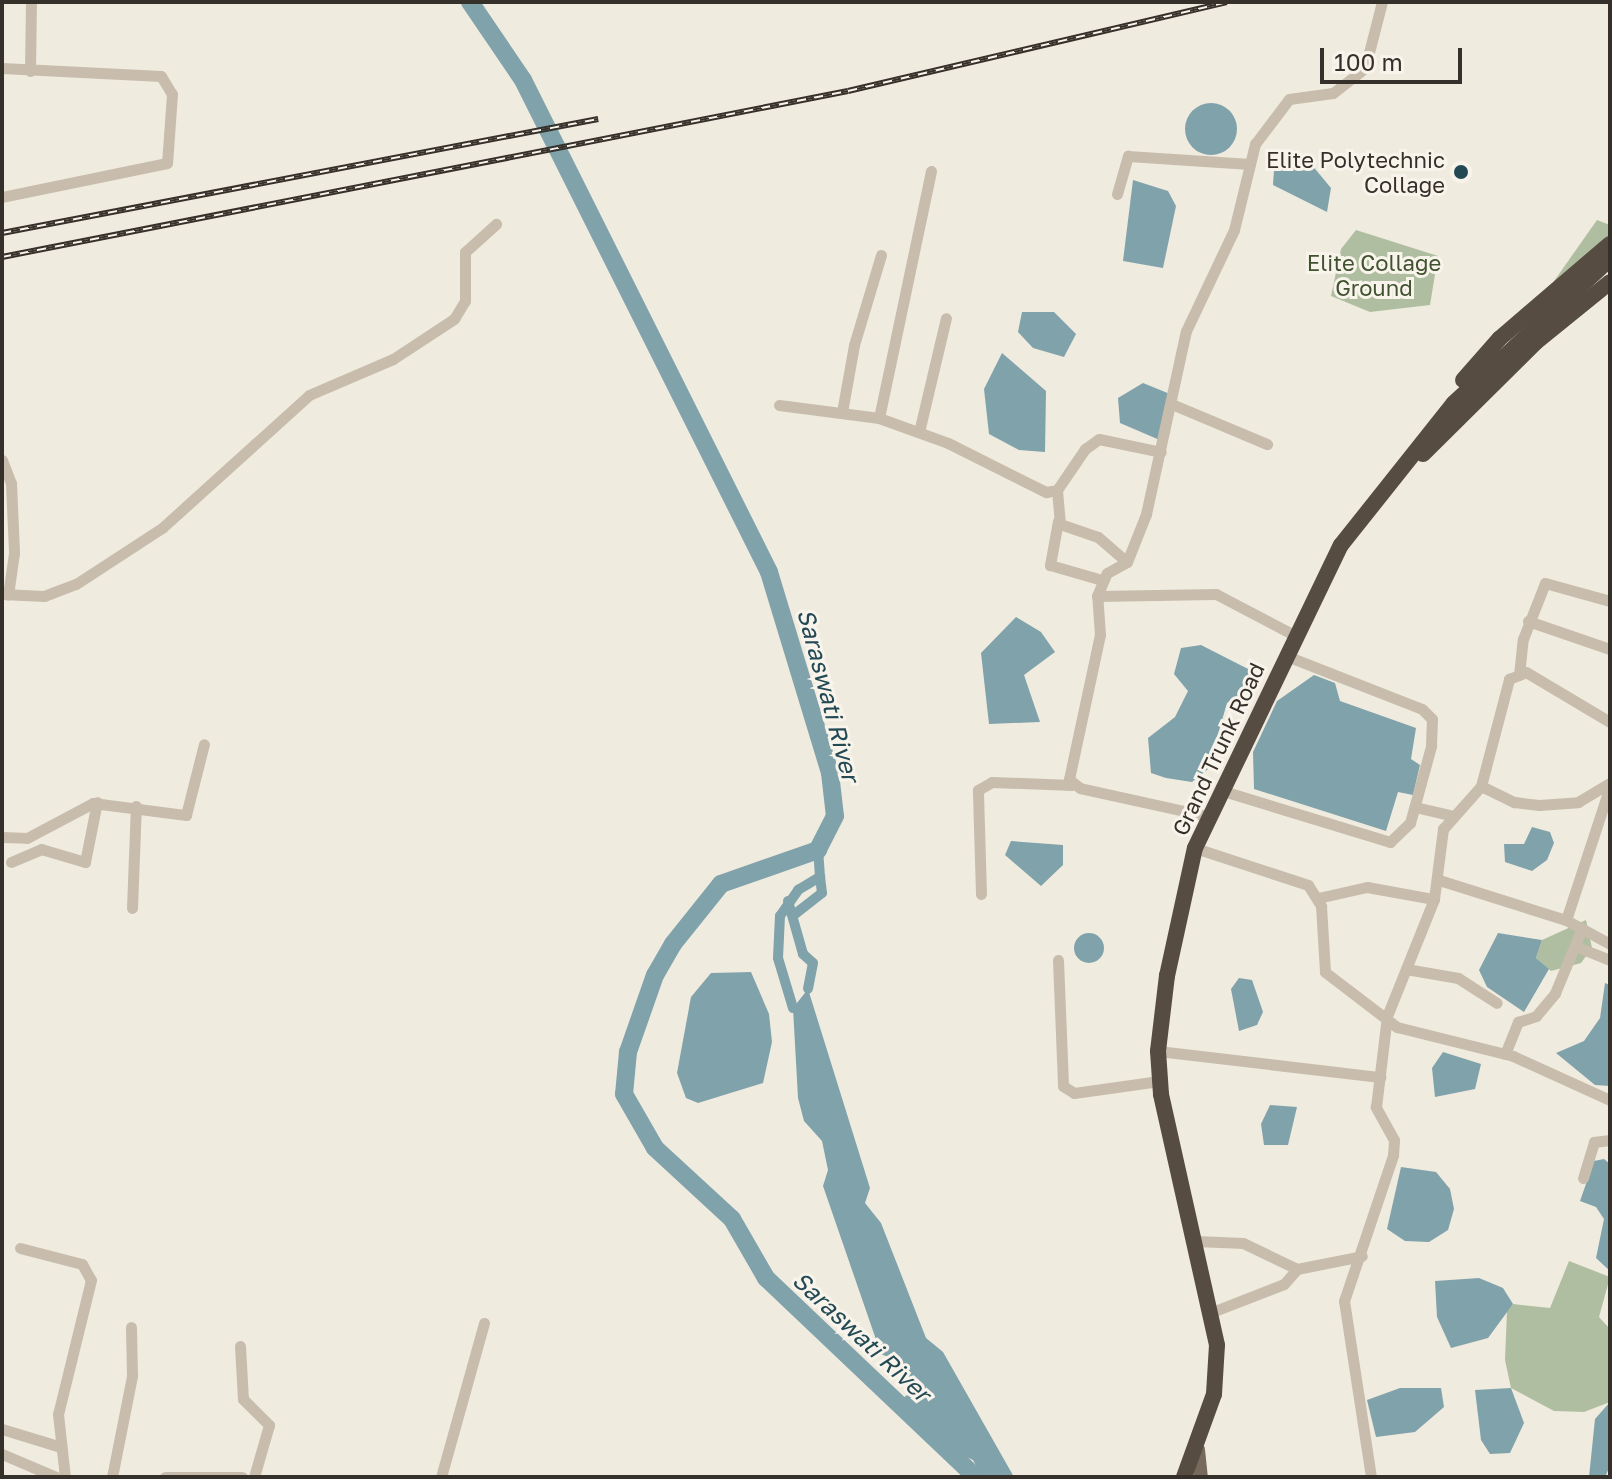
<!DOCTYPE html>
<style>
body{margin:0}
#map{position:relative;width:1612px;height:1479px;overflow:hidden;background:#f0ebdf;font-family:"Golos Text",sans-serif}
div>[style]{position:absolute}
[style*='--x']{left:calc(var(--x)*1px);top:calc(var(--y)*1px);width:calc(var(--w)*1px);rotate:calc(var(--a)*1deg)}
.green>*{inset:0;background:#afbea0}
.water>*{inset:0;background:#80a2ab}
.round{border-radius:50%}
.canal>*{height:10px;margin:-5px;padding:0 5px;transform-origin:5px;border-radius:5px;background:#80a2ab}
.river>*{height:18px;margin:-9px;padding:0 9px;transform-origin:9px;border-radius:9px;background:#80a2ab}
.minor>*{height:11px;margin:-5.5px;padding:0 5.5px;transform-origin:5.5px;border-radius:5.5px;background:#c8bdac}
.major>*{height:14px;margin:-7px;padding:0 7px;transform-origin:7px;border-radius:7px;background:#776a5d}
.highway>*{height:16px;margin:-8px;padding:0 8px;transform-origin:8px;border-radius:8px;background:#564c42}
.rail>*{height:6px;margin-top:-3px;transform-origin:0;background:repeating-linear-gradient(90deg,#f8f4eb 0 9px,#36302a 0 18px);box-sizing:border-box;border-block:2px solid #36302a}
.dots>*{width:22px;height:22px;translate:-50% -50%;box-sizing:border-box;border:4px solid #f8f4eb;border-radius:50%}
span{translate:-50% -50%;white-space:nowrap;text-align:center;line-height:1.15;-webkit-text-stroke:6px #f8f4eb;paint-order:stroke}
.poi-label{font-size:22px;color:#36302a}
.right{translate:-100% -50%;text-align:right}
.park-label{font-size:22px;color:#405230}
.street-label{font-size:22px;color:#36302a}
.water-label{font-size:24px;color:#234954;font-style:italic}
.frame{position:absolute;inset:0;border:4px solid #36302a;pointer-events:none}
.scale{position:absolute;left:1320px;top:48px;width:142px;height:36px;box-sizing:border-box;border:4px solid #36302a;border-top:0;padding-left:10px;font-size:24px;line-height:28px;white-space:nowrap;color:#36302a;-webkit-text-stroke:6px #f8f4eb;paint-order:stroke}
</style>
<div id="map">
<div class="green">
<div style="clip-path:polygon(1597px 220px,1610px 225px,1610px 267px,1552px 284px)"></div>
<div style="clip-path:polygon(1356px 230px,1438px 256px,1430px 305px,1370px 312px,1331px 296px,1341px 249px)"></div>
<div style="clip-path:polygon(1586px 920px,1592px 948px,1581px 963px,1551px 971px,1536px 958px,1542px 940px)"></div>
<div style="clip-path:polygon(1569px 1261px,1610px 1277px,1599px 1317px,1610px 1329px,1610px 1402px,1584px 1412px,1554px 1411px,1511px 1388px,1505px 1360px,1507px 1311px,1513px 1304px,1550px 1308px)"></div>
</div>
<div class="water">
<div class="round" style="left:1185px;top:103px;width:52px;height:52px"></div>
<div style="clip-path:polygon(1306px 158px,1331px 188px,1327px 212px,1273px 185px,1274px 170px,1290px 159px)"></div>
<div style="clip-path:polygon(1133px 180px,1168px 191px,1176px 206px,1163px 268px,1123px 261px)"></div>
<div style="clip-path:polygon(1022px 312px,1054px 312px,1076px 334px,1064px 357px,1033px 348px,1018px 332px)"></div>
<div style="clip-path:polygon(1002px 353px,1046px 391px,1045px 452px,1019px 450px,989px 434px,984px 389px)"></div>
<div style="clip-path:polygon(1143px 383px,1170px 394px,1162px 441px,1120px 423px,1118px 398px)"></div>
<div style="clip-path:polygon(1016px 617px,1041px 632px,1055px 652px,1024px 675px,1040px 722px,989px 724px,981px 653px)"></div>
<div style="clip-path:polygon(1201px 645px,1252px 671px,1242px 693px,1227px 703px,1208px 769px,1192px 782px,1166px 778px,1151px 773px,1148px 738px,1175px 717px,1188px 691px,1174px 674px,1181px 648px)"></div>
<div style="clip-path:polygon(1314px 675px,1335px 683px,1340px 701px,1416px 728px,1411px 759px,1420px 765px,1413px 795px,1398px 792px,1386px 831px,1254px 789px,1253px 752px,1277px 701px)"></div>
<div style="clip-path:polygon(1532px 827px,1550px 832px,1554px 843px,1547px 860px,1532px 871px,1505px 862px,1504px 844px,1524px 844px)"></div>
<div style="clip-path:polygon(1011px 841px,1063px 845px,1063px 865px,1041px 886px,1005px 855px)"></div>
<div style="clip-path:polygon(1498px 933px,1542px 940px,1536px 958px,1549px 969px,1524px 1012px,1487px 987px,1479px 970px)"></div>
<div class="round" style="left:1074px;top:933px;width:30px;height:30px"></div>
<div style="clip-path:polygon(751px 972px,769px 1014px,772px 1042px,763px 1083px,698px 1103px,686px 1098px,677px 1073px,691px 997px,711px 973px)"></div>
<div style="clip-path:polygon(1239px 978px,1252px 980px,1263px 1012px,1257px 1025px,1239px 1031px,1231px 989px)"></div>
<div style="clip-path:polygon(1605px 983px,1610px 985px,1610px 1086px,1595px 1085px,1556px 1053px,1584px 1041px,1600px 1018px)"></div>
<div style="clip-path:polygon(808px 989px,870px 1188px,865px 1203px,881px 1223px,926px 1338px,943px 1352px,1014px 1477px,982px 1477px,973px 1460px,941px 1445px,896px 1404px,912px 1391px,893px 1359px,881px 1354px,823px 1186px,828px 1170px,822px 1141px,804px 1121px,798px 1098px,793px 1008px)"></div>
<div style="clip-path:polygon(1443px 1052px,1481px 1064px,1475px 1089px,1435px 1097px,1432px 1068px)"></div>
<div style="clip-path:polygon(1270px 1105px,1297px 1107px,1288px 1145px,1264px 1145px,1261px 1124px)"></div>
<div style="clip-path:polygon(1604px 1159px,1610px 1164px,1610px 1271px,1596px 1258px,1604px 1219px,1596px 1207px,1580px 1201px,1594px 1161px)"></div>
<div style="clip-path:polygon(1401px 1167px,1436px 1172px,1450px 1189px,1454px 1209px,1448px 1230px,1429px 1242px,1405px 1241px,1387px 1229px)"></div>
<div style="clip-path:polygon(1479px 1278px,1503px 1288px,1513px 1304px,1488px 1338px,1451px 1348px,1437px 1317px,1435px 1281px)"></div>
<div style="clip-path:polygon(1400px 1388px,1441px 1388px,1444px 1407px,1415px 1432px,1376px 1437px,1367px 1400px)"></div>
<div style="clip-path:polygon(1511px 1388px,1524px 1423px,1510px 1453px,1490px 1454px,1481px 1440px,1475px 1390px)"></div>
<div style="clip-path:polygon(1610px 1402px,1610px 1466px,1605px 1477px,1589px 1477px,1595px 1419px)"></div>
</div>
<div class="canal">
<div style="--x:788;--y:901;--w:55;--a:74.2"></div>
<div style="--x:803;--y:954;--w:13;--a:42"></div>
<div style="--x:813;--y:963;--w:26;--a:101"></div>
<div style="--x:795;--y:914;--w:34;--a:-38"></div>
<div style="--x:822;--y:893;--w:16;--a:-97"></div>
<div style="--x:793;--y:1008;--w:52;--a:-106.7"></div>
<div style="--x:778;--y:958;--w:42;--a:-87.3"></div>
<div style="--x:780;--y:916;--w:32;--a:-55"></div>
<div style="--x:798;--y:890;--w:26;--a:-31"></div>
<div style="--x:820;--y:877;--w:27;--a:-94"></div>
</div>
<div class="river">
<div style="--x:470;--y:2;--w:94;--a:55.8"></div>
<div style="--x:523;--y:80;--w:550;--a:63.43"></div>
<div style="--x:769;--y:572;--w:210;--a:73.1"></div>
<div style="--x:830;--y:773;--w:43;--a:83.4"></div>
<div style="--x:835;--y:816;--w:38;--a:117"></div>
<div style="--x:818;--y:850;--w:103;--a:160.7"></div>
<div style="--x:721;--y:884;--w:77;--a:128.7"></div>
<div style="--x:673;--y:944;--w:36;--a:120"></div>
<div style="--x:655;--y:975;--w:82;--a:109.3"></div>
<div style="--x:628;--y:1052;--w:42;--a:95.4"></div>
<div style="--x:624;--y:1094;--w:62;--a:60.1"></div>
<div style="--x:655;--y:1148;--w:105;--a:42.7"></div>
<div style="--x:732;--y:1219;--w:68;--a:60"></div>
<div style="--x:766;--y:1278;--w:289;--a:43.5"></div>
</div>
<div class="minor">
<div style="--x:2;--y:68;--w:159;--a:2.9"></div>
<div style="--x:161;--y:76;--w:21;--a:59"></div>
<div style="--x:172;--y:94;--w:69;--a:94.1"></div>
<div style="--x:167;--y:163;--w:168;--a:168.4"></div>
<div style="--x:30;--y:71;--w:69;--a:-89.2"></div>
<div style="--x:931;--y:171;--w:252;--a:101.9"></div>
<div style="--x:879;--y:418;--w:73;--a:19.9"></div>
<div style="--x:948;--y:443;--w:110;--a:26.6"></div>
<div style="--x:1046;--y:492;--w:11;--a:-10"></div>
<div style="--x:1057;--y:490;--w:50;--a:-55.7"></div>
<div style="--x:1085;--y:449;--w:17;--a:-36"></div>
<div style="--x:1099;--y:439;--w:63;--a:11.8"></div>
<div style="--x:1117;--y:194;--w:40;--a:-74"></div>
<div style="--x:1128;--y:156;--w:122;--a:3.8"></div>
<div style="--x:779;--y:405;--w:101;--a:7.4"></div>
<div style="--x:1174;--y:405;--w:101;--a:22.8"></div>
<div style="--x:842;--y:412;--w:68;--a:-79.8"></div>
<div style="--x:854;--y:345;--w:94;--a:-73.3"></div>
<div style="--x:919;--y:432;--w:117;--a:-76.7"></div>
<div style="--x:2;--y:460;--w:25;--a:69"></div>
<div style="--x:11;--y:483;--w:70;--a:87.5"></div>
<div style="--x:14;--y:553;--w:42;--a:98.1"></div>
<div style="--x:1057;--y:490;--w:34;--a:85"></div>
<div style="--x:1060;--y:524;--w:40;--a:18.9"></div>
<div style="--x:1098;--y:537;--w:38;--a:41"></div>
<div style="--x:1058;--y:521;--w:45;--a:100.3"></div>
<div style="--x:1050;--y:565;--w:54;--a:16.1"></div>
<div style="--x:2;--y:594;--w:42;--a:2.7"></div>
<div style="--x:44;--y:596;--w:34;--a:-21"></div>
<div style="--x:76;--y:584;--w:103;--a:-33.1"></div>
<div style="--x:162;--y:528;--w:198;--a:-42.1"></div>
<div style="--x:309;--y:395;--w:91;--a:-23.2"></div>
<div style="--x:393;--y:359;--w:73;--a:-33.3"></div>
<div style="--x:454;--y:319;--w:21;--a:-59"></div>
<div style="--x:465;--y:301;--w:49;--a:-90"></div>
<div style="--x:465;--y:252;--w:42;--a:-42.1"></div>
<div style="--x:1097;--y:596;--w:119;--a:-1"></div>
<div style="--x:1216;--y:594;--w:90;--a:27.7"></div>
<div style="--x:1528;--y:621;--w:87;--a:18.9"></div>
<div style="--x:1519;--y:675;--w:36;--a:-84"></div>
<div style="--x:1523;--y:639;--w:60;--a:-68.6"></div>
<div style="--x:1545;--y:583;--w:67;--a:15.5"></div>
<div style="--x:1481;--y:786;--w:37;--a:26"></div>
<div style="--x:1514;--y:802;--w:25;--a:7"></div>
<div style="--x:1539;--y:805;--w:39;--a:-4"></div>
<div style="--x:1578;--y:802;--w:37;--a:-31"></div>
<div style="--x:1220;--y:790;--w:178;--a:17"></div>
<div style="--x:1390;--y:842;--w:28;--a:-44"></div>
<div style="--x:1410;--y:823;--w:80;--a:-74.7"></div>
<div style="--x:1431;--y:746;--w:27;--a:-88"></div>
<div style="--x:1432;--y:719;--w:14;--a:-135"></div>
<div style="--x:1422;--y:709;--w:145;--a:-158.6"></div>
<div style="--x:1415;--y:807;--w:35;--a:13"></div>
<div style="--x:1207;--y:816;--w:130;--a:-167.6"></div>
<div style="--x:1080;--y:788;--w:14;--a:-141"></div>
<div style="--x:1069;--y:779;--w:147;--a:-77.9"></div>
<div style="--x:1100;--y:635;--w:39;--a:-94"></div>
<div style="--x:1097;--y:596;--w:25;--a:-67"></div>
<div style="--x:1107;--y:573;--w:23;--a:-29"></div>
<div style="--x:1127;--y:562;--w:52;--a:-68.4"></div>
<div style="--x:1146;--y:514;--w:187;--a:-77.7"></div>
<div style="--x:1186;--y:331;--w:112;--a:-64.6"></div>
<div style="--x:1234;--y:230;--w:89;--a:-76.3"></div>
<div style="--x:1255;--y:144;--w:56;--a:-52.9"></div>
<div style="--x:1289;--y:99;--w:44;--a:-7.8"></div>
<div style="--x:1333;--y:93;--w:41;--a:-38"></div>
<div style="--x:1365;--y:68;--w:68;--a:-75.6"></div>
<div style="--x:2;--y:837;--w:25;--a:2"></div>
<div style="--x:27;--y:838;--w:75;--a:-27.9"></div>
<div style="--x:93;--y:803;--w:94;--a:7.4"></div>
<div style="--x:186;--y:815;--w:73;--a:-75.8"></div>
<div style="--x:1195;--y:848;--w:119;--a:18.1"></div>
<div style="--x:1308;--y:885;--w:25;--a:58"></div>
<div style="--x:1321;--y:906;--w:66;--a:86.5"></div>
<div style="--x:1325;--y:972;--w:91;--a:37.4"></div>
<div style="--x:1397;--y:1027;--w:120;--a:14"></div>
<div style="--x:1513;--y:1056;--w:107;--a:24.4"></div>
<div style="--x:11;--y:862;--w:33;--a:-23"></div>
<div style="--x:41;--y:849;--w:46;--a:16.5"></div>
<div style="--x:85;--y:862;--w:61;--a:-78.7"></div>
<div style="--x:1439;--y:880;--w:133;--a:17.5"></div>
<div style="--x:1566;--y:920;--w:50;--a:28.6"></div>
<div style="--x:981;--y:894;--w:104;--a:-91.7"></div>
<div style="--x:978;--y:790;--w:16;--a:-30"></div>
<div style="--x:992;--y:782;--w:80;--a:2.1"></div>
<div style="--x:1318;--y:898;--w:50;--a:-12.7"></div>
<div style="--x:1367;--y:887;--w:68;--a:10.2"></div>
<div style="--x:132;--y:908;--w:102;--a:-87.8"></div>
<div style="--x:1566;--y:920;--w:141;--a:-71.8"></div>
<div style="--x:1575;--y:946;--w:38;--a:22"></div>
<div style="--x:1058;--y:960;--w:126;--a:87.7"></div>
<div style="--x:1063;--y:1086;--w:13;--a:32"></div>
<div style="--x:1074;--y:1093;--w:86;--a:-8"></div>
<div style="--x:1406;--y:969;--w:53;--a:9.8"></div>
<div style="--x:1458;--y:978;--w:46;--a:32.7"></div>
<div style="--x:1158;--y:1051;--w:224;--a:6.7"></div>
<div style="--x:1505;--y:1054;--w:35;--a:-68"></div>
<div style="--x:1518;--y:1022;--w:19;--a:-18"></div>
<div style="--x:1536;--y:1016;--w:30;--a:-50"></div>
<div style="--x:1555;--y:993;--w:70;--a:-67.4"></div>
<div style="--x:1583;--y:1178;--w:38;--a:-73"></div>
<div style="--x:1594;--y:1142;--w:16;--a:-7"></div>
<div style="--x:1196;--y:1241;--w:47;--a:2.4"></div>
<div style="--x:1243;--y:1243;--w:60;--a:25.7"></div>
<div style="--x:1297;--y:1269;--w:66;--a:-11.3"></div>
<div style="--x:20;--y:1248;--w:64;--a:14.5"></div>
<div style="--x:82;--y:1264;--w:18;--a:61"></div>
<div style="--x:91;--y:1280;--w:138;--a:103.8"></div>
<div style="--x:58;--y:1414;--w:63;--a:83.7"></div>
<div style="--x:1212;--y:1312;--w:77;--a:-21.3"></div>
<div style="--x:1284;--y:1284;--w:20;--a:-49"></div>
<div style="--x:240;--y:1346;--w:53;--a:86.8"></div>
<div style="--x:243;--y:1399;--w:37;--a:45"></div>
<div style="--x:269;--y:1425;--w:54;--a:106.1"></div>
<div style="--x:2;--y:1429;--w:62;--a:17"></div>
<div style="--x:2;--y:1454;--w:59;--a:23.1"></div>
<div style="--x:112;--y:1477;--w:103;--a:-78.8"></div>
<div style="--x:132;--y:1376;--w:49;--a:-91.2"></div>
<div style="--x:165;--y:1477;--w:77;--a:0"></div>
<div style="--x:441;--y:1477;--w:160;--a:-74.4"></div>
<div style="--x:1371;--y:1477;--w:178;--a:-98.7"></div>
<div style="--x:1344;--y:1301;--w:154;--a:-71.4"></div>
<div style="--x:1393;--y:1155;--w:15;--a:-86"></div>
<div style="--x:1394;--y:1140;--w:38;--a:-119"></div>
<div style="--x:1376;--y:1107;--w:92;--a:-83.1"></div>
<div style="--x:1387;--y:1016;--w:126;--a:-68.1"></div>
<div style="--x:1434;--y:899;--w:71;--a:-82.7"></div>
<div style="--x:1443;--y:829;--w:57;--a:-48.5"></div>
<div style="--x:1481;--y:786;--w:111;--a:-75.3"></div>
<div style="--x:1509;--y:679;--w:18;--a:-22"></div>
<div style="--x:1526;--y:672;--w:98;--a:30.8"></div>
</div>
<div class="major">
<div style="--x:1198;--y:1450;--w:27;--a:84"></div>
</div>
<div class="highway">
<div style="--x:1463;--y:380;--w:55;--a:-48.7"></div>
<div style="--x:1499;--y:339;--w:146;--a:-40.6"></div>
<div style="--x:1423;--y:454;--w:159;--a:-44.7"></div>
<div style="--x:1536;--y:342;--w:95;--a:-39"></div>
<div style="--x:1184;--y:1477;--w:88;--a:-70.1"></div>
<div style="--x:1214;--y:1394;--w:49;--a:-86.5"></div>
<div style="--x:1217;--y:1345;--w:257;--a:-102.6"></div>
<div style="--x:1161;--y:1094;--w:43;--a:-94"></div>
<div style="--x:1158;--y:1051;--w:76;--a:-83.2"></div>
<div style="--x:1167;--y:976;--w:131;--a:-77.7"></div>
<div style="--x:1195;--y:848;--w:336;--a:-64.3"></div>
<div style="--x:1341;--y:545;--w:181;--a:-51.5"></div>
<div style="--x:1454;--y:403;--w:212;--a:-42.7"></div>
</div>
<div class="rail">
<div style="--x:2;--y:233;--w:607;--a:-10.83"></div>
<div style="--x:2;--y:257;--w:862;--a:-11.1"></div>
<div style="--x:848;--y:91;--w:389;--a:-13.2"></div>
</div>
<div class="dots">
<div style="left:1461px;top:172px;background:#234954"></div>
</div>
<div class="poi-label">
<span class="right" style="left:1445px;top:172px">Elite Polytechnic<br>Collage</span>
</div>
<div class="park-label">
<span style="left:1374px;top:275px">Elite Collage<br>Ground</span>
</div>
<div class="street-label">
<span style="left:1218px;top:749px;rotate:-65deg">Grand Trunk Road</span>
</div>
<div class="water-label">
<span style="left:829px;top:695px;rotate:75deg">Saraswati River</span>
<span style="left:862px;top:1336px;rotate:43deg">Saraswati River</span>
</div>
<div class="frame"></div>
<div class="scale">100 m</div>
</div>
